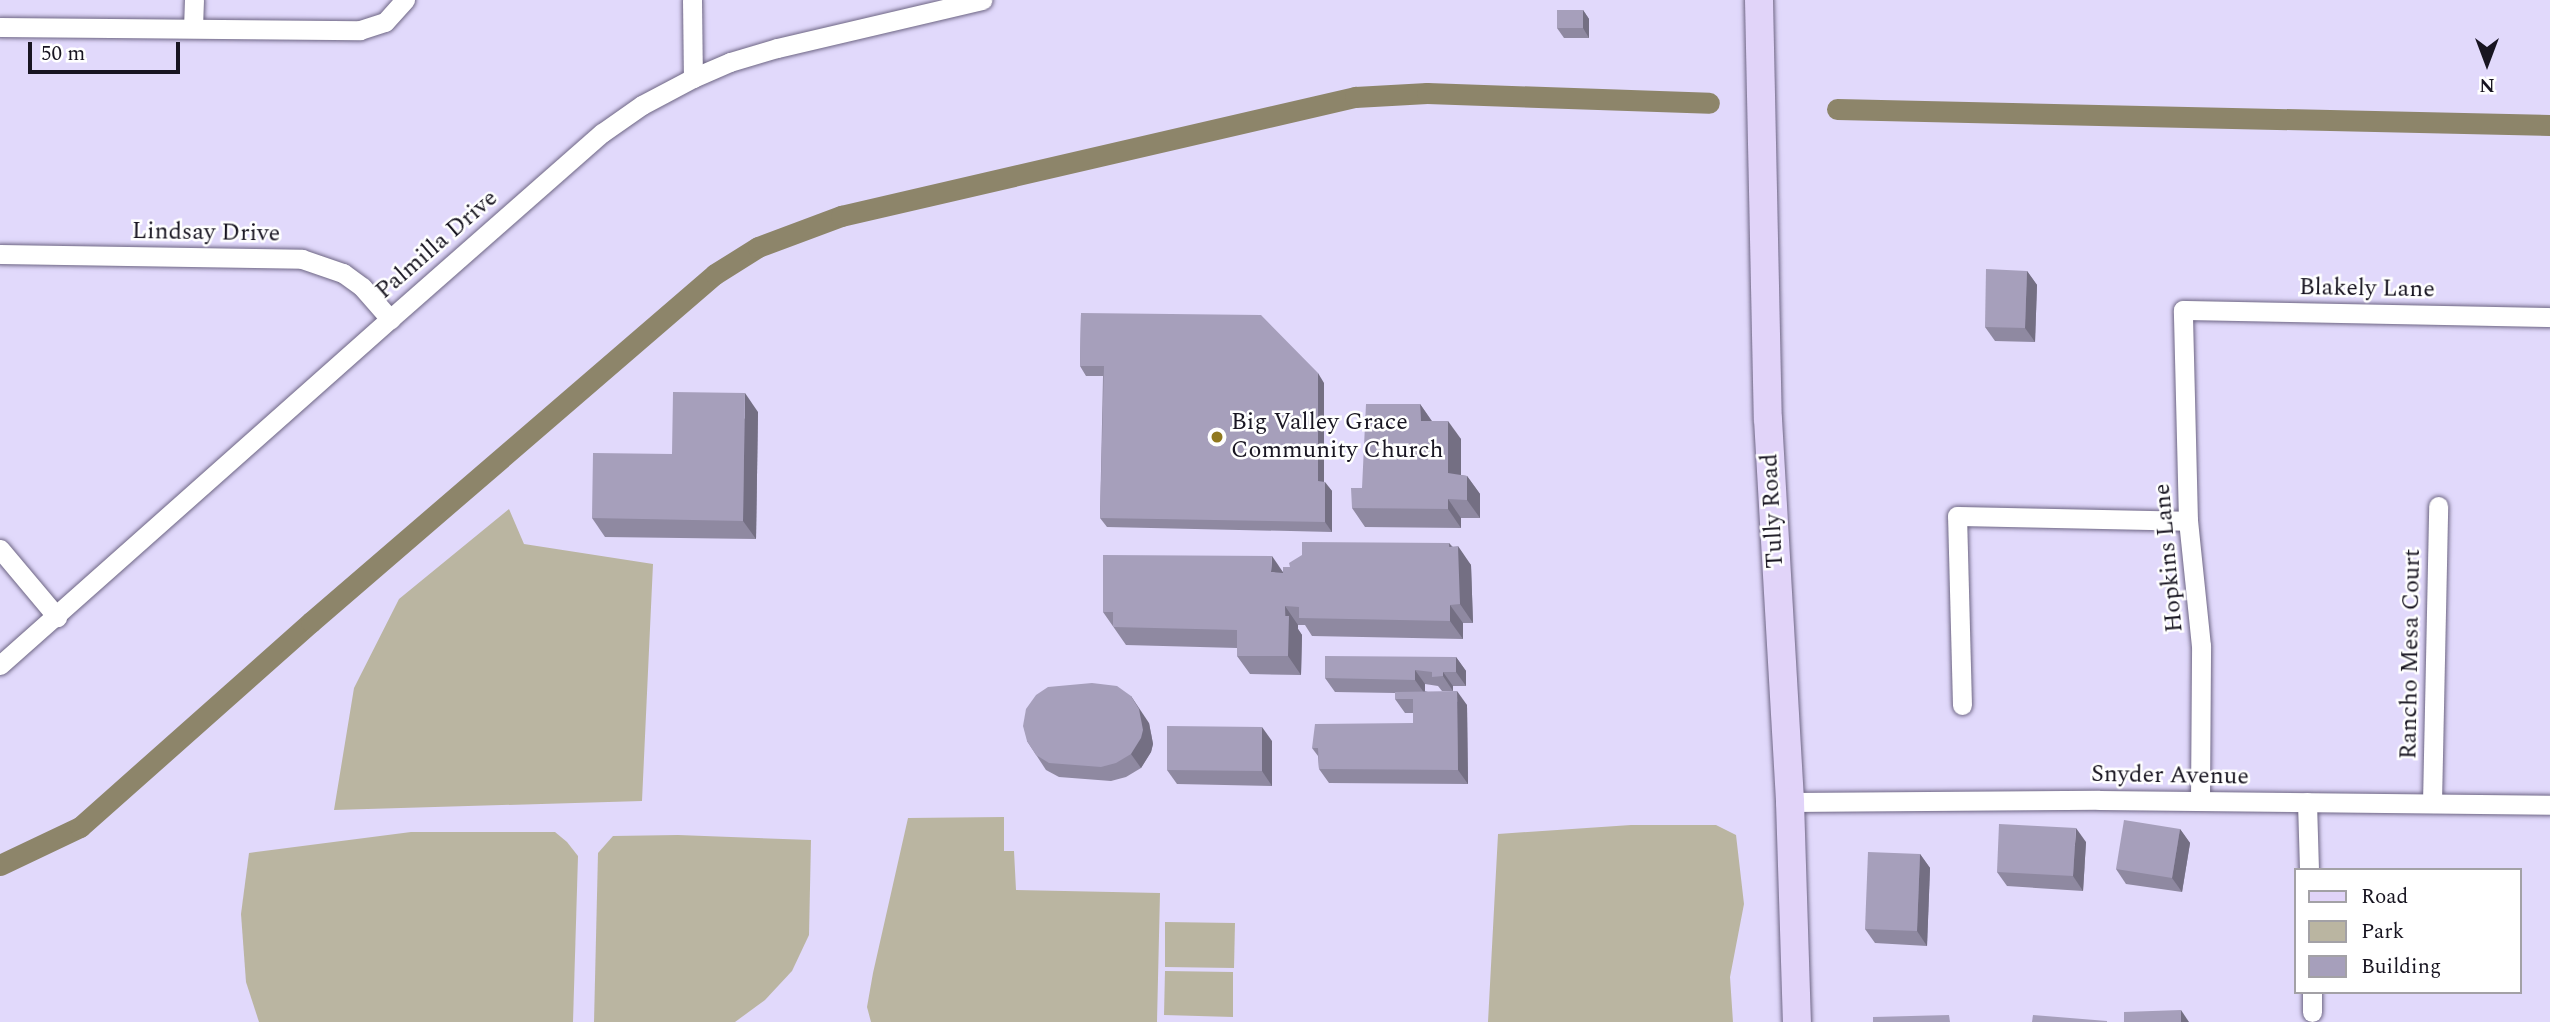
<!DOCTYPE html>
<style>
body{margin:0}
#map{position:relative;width:2550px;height:1022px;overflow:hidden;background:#e1d9fb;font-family:Spectral,serif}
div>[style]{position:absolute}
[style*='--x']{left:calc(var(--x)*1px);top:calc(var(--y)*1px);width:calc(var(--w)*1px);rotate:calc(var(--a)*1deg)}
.green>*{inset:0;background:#bab5a1}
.canal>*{height:21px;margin:-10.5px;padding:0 10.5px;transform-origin:10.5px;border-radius:10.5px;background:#8d856a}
.roads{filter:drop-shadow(0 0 2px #6d6583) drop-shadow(0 0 2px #6d6583)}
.street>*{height:19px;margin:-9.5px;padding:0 9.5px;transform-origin:9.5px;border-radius:9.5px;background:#fff}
.secondary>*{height:28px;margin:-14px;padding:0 14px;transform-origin:14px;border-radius:14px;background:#e1d4f9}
.wall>*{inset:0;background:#8f89a1}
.shaded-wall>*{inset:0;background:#746f83}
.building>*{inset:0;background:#a69fbb}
.dots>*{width:19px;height:19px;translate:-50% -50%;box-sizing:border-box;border:4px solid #fff;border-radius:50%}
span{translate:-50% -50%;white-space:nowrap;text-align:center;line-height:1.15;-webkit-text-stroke:5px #fff;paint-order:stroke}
.street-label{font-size:24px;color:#181521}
.poi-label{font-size:24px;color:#181521}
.left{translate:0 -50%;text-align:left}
.legend{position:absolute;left:2294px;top:868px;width:228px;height:126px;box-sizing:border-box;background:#fff;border:2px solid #a3a1a6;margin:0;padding:9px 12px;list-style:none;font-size:21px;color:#181521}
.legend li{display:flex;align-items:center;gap:14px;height:35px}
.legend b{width:35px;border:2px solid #a3a1a6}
.north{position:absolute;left:2452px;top:28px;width:70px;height:70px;-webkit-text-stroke:5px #fff;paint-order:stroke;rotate:180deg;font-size:19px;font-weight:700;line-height:28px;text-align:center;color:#181521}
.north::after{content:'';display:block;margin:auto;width:24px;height:32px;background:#181521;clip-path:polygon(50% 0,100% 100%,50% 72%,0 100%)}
.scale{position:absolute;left:28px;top:42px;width:152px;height:32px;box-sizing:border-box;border:4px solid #181521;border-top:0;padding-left:9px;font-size:21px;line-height:24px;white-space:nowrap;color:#181521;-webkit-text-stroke:5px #fff;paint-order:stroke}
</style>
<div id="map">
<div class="green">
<div style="clip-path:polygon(509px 509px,524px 544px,653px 564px,642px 801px,334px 810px,354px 688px,399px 599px)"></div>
<div style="clip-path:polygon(1004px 817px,1004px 851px,1014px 851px,1016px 890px,1160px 893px,1157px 1022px,871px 1022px,867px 1007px,873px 973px,908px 818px)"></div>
<div style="clip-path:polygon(1631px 825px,1716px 825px,1736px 835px,1744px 904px,1730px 977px,1733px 1022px,1488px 1022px,1498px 834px)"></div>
<div style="clip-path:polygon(411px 832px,555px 832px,567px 842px,578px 856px,573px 1022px,259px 1022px,246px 982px,241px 914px,249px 853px)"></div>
<div style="clip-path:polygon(678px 835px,811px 840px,809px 935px,792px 971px,765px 1000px,735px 1022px,594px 1022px,598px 853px,613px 836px)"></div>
<div style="clip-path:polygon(1165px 922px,1235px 923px,1234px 968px,1165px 967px)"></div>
<div style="clip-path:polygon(1165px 971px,1233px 972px,1233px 1017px,1164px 1015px)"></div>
</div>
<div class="canal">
<div style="--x:1837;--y:109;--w:713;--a:1.29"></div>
<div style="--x:0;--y:865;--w:89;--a:-25.4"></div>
<div style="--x:80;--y:827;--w:309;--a:-41.6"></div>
<div style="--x:311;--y:622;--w:533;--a:-40.74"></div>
<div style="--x:715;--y:274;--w:51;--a:-32.1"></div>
<div style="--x:758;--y:247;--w:89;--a:-20.5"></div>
<div style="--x:841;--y:216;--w:528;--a:-13.04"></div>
<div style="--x:1355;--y:97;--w:72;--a:-3.2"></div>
<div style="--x:1427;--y:93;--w:282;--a:2"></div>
</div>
<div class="roads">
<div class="street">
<div style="--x:692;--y:0;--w:78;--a:89.3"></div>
<div style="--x:0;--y:27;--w:360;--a:0.5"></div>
<div style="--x:360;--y:30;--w:26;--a:-18"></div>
<div style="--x:385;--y:22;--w:30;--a:-48"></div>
<div style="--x:193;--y:28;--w:28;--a:-88"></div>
<div style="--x:0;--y:254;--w:302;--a:0.9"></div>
<div style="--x:302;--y:259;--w:43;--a:18.9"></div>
<div style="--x:343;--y:273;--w:24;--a:36"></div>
<div style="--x:362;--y:287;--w:43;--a:48.8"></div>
<div style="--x:0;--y:549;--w:89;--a:50"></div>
<div style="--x:0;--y:665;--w:521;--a:-41.58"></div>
<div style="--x:390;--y:319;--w:282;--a:-41.3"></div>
<div style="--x:602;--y:133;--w:49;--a:-35"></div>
<div style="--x:642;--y:105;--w:58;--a:-27.9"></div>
<div style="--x:693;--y:78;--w:40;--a:-23.4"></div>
<div style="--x:730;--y:62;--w:49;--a:-16.6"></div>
<div style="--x:777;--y:48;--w:211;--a:-13.2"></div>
<div style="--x:1962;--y:705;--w:189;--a:-91.5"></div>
<div style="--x:1957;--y:516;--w:231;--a:1.2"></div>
<div style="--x:2200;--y:801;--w:155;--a:-89.6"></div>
<div style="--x:2201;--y:646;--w:126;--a:-95.9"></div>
<div style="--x:2188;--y:521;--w:211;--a:-91.4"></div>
<div style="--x:2183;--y:310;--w:367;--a:1.1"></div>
<div style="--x:1790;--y:802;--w:309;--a:-0.4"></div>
<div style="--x:2099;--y:800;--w:451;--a:0.6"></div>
<div style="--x:2307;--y:802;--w:68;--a:88.3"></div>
<div style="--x:2432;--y:803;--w:297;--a:-88.8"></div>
<div style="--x:2312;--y:992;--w:20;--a:90"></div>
</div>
<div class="secondary">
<div style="--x:1759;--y:0;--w:419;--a:88.8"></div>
<div style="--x:1768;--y:419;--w:384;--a:86.7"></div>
<div style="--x:1790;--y:802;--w:220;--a:88.2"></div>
</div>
</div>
<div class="wall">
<div style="clip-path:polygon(1583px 10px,1589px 19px,1589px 38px,1564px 38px,1557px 28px)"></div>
<div style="clip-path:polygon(2027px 271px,2037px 285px,2035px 342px,1995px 341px,1985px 327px)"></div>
<div style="clip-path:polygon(1081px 313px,1324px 383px,1324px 482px,1332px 491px,1332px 532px,1107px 527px,1100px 518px,1103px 376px,1086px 376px,1080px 366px)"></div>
<div style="clip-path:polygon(1420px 404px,1432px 421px,1461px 439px,1461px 475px,1467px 476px,1480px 494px,1480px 518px,1461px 518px,1461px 528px,1365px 527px,1352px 508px,1362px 488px)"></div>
<div style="clip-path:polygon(758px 412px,756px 539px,605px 537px,592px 518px,672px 454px)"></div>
<div style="clip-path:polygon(1449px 543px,1471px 565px,1473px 623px,1463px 623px,1463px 639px,1312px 636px,1305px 625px,1298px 625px,1298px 629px,1302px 635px,1301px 675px,1250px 674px,1237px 656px,1237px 648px,1126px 645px,1103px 612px,1283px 572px,1290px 567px)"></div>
<div style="clip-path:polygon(1456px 657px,1466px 671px,1466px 686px,1453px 686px,1453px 691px,1442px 691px,1438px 686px,1425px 684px,1425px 691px,1467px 705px,1468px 784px,1329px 783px,1319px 769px,1318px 756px,1312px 748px,1413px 723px,1413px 713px,1405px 713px,1395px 699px,1395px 693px,1335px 692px,1325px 678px)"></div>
<div style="clip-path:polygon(1149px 723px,1153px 744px,1151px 752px,1141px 768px,1126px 777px,1111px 781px,1059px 777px,1046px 770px,1027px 741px)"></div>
<div style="clip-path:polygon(1272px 741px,1272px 786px,1177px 784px,1167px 770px)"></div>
<div style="clip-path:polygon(2180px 829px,2190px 843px,2182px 892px,2126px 884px,2116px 869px)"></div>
<div style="clip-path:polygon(2086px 842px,2083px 891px,2007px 886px,1997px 872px)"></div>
<div style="clip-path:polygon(1920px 854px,1930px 868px,1927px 946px,1875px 943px,1865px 929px)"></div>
</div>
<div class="shaded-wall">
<div style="clip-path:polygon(1583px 10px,1589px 19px,1589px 38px,1583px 28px)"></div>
<div style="clip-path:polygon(2027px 271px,2037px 285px,2035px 342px,2025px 328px)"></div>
<div style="clip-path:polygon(1318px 373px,1324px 383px,1324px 491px,1318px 481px)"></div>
<div style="clip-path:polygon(745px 393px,758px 412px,756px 539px,743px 521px)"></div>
<div style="clip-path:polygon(1420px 404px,1433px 423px,1421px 421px)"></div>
<div style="clip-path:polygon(1448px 421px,1461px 439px,1461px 491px,1448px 473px)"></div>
<div style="clip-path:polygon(1467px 476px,1480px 494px,1480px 518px,1467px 500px)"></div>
<div style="clip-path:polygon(1325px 482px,1332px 491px,1332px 532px,1325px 522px)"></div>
<div style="clip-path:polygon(1448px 499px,1461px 518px,1461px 528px,1448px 509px)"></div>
<div style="clip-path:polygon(1449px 543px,1458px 556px,1458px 546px,1471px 565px,1473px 623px,1460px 604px)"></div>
<div style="clip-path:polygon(1272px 556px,1285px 575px,1271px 572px)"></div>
<div style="clip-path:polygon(1450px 605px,1463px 623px,1463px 639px,1450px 621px)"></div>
<div style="clip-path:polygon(1285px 606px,1298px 625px,1298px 629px,1302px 635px,1301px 675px,1288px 656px)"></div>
<div style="clip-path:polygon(1456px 657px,1466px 671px,1466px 686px,1456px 672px)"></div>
<div style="clip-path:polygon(1415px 670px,1425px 684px,1425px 694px,1415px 680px)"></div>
<div style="clip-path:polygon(1443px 672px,1453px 686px,1453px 691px,1443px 676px)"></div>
<div style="clip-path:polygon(1457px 691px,1467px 705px,1468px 784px,1458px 770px)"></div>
<div style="clip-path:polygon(1131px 696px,1149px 723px,1153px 744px,1151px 752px,1141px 768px,1131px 754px)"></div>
<div style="clip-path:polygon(1262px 727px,1272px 741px,1272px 786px,1262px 771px)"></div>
<div style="clip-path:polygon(2076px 828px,2086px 842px,2083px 891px,2073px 876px)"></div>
<div style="clip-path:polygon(2180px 829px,2190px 843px,2182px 892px,2172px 878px)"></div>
<div style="clip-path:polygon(1920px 854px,1930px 868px,1927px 946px,1917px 931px)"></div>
<div style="clip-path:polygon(2181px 1010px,2189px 1022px,2181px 1022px)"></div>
</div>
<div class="building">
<div style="clip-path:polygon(1557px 10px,1583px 10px,1583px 28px,1557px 28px)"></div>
<div style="clip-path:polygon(1986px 269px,2027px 271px,2025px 328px,1985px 327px)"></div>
<div style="clip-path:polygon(1081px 313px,1261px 315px,1318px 373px,1318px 481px,1325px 482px,1325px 522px,1100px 518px,1104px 366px,1080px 366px)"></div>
<div style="clip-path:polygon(673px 392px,745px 393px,743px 521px,592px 518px,593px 453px,672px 454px)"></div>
<div style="clip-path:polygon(1366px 404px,1420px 404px,1421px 421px,1448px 421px,1448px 473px,1467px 476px,1467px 500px,1448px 499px,1448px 509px,1352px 508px,1351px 488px,1362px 488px)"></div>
<div style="clip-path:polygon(1302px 542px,1449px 543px,1449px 547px,1458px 546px,1460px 604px,1450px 605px,1450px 621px,1299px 618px,1299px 607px,1285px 606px,1285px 616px,1289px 616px,1288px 656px,1237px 656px,1237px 630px,1113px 627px,1113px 612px,1103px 612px,1103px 555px,1272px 556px,1271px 572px,1283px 573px,1283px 567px,1290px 567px,1289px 563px,1302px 555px)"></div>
<div style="clip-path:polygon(1325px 656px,1456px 657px,1456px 672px,1443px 672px,1443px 676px,1432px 677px,1432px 672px,1415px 670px,1415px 680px,1325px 678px)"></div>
<div style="clip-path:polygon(1092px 683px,1117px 686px,1131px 696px,1139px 709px,1143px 730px,1141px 738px,1131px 754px,1116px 763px,1101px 767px,1049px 763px,1036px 755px,1027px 741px,1023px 726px,1026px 709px,1036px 695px,1048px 687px)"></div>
<div style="clip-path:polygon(1457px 691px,1458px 770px,1319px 769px,1318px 748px,1312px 748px,1315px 724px,1413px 723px,1413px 699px,1395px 699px,1395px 692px)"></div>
<div style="clip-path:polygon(1167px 726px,1262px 727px,1262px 771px,1167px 770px)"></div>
<div style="clip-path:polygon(2124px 820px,2180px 829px,2172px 878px,2116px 869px)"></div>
<div style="clip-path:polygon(1999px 824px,2076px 828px,2073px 876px,1997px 872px)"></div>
<div style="clip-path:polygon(1868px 852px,1920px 854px,1917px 931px,1865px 929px)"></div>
<div style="clip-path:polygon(2181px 1010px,2181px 1022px,2124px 1022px,2124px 1012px)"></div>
<div style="clip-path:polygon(1949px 1015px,1950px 1022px,1873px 1022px,1873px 1017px)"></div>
<div style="clip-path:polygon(2033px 1015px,2107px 1021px,2107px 1022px,2032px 1022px)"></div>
</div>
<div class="dots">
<div style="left:1217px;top:437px;background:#90781e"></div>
</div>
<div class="street-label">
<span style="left:206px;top:233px;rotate:1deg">Lindsay Drive</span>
<span style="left:437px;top:245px;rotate:-41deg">Palmilla Drive</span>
<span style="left:2367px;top:289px;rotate:1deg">Blakely Lane</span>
<span style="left:1773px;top:511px;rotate:-93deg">Tully Road</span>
<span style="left:2169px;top:558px;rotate:-95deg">Hopkins Lane</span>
<span style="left:2411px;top:654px;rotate:-89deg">Rancho Mesa Court</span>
<span style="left:2170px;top:776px;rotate:1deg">Snyder Avenue</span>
</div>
<div class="poi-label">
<span class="left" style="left:1231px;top:437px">Big Valley Grace<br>Community Church</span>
</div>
<ul class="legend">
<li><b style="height:9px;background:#e1d4f9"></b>Road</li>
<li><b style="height:19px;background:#bab5a1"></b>Park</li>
<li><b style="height:19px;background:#a69fbb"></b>Building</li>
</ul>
<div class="north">N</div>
<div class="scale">50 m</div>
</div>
